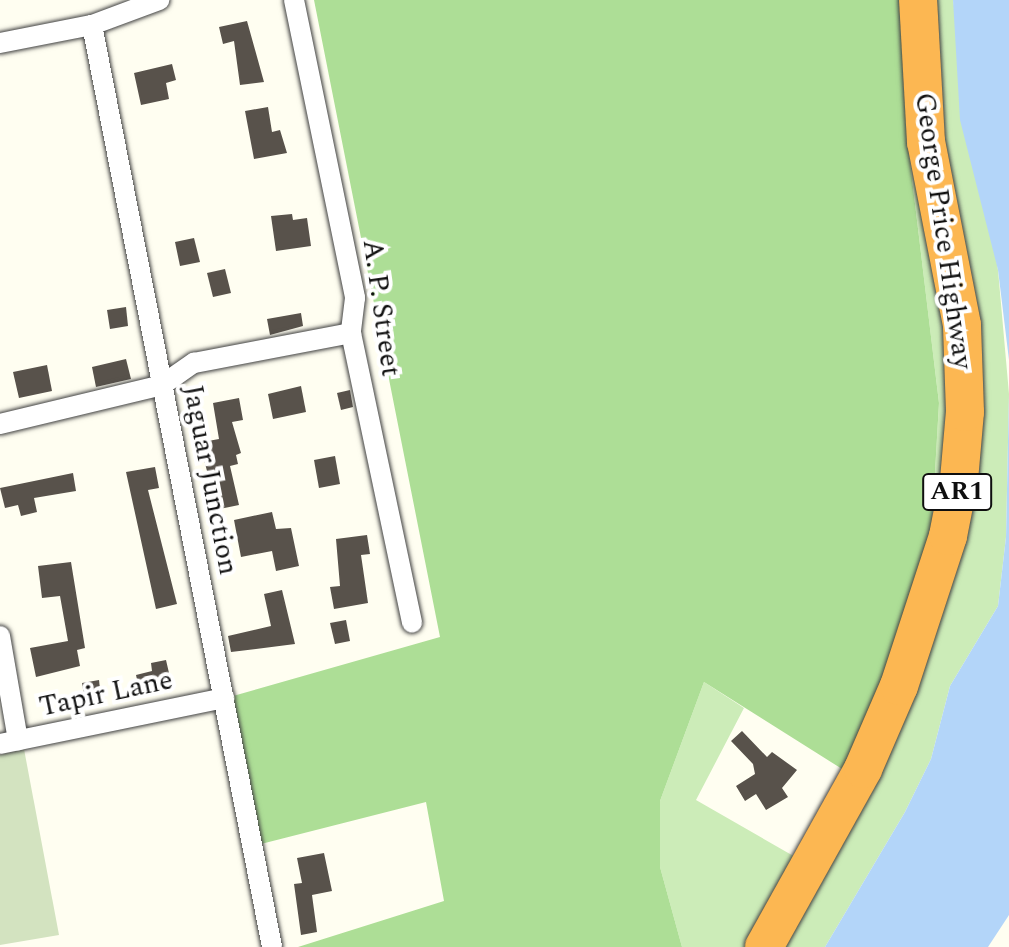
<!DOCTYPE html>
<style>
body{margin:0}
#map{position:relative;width:1009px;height:947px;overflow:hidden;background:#fffef1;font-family:Spectral,serif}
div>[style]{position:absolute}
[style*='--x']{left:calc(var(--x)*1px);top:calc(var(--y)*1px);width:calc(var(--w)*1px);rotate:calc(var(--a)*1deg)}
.green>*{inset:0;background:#ccecb8}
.forest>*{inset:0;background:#adde96}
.cemetery>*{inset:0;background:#d3e3c0}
.water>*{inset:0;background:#b3d5f9}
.building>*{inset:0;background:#58524b}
.roads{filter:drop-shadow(0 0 2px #424242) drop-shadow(0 0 2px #424242)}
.street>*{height:20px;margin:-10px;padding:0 10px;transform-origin:10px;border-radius:10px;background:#fff}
.highway>*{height:38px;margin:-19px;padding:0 19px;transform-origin:19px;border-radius:19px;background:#fcb752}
span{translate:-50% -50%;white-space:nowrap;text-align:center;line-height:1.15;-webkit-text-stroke:8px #fff;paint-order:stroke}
.shield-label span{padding:2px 6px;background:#fff;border:2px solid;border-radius:6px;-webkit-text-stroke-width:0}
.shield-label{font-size:26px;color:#0f0f0f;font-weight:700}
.street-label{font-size:28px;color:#0f0f0f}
</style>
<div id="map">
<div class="green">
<div style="clip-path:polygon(903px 0,953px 0,998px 270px,1009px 394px,1006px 537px,998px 606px,950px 686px,931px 759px,905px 812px,825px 947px,682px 947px,660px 867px,660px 801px,704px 682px,744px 708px,696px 800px,797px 858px,819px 826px,930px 559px,939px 403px,910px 162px)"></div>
</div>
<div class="forest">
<div style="clip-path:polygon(314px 0,903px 0,910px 162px,939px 403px,930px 559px,850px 774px,704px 682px,660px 801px,660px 867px,682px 947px,298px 947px,444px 901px,426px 802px,257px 845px,226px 698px,440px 637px)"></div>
</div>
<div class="cemetery">
<div style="clip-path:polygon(24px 749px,59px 935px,0 945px,0 755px)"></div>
</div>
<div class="water">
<div style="clip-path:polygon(953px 0,1009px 0,1009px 360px,998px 270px,960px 120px)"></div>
<div style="clip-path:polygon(1009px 394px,1009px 915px,988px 947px,825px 947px,905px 812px,931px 759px,950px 686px,998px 606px,1006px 537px)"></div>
</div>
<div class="building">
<div style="clip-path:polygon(247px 21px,264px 82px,240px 85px,234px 41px,223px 44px,219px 27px)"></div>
<div style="clip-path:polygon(172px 64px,176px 80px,166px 83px,169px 99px,141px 105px,134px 73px)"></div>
<div style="clip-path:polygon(268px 107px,272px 132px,280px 130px,287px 153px,254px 159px,245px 111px)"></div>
<div style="clip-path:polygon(292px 214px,293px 220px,307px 218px,311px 246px,276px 251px,271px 216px)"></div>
<div style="clip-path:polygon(194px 238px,200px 262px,180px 266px,175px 242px)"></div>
<div style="clip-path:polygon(225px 269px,231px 293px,213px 297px,207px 273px)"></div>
<div style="clip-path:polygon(126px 307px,128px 326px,110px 329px,107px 310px)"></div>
<div style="clip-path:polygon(301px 313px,303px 326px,270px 335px,267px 319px)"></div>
<div style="clip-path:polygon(126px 359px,131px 379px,96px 387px,92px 367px)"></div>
<div style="clip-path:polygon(47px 365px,52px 391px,19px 398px,13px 372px)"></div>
<div style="clip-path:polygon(301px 386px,306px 412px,273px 419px,268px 394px)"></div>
<div style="clip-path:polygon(350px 390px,353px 407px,341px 410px,337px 393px)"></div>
<div style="clip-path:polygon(239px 398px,243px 420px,232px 422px,241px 453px,236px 455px,238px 464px,230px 466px,239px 505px,210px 511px,206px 491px,212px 490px,202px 452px,210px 450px,208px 441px,219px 439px,213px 403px)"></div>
<div style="clip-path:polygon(335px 456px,340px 484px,319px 488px,314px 460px)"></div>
<div style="clip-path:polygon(155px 467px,159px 488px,148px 490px,177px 604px,156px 609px,126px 472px)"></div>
<div style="clip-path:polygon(73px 473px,76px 491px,34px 498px,37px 512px,21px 516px,18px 505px,5px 508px,0 488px)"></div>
<div style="clip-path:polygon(272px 512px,276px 529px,291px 528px,299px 566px,276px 571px,272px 551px,241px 557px,234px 520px)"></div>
<div style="clip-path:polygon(367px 535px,370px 554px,361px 555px,368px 603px,334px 609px,330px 587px,340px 586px,336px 539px)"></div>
<div style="clip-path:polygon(71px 562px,85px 648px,77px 650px,80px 666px,36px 677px,30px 648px,68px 641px,60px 596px,42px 598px,38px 566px)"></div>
<div style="clip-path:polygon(282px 590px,295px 644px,231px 652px,228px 636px,271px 626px,264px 594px)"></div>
<div style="clip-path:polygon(346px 620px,350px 641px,335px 644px,330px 623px)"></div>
<div style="clip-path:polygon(166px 660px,172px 686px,140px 693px,136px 675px,152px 671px,151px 663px)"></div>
<div style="clip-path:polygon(99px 680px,101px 698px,85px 701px,82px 683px)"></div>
<div style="clip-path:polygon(742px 731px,767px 757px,772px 752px,797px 770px,782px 788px,788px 797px,766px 810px,756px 794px,745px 801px,736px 786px,755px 774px,753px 764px,731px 741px)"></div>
<div style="clip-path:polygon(324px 853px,332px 891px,312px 895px,317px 932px,301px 935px,294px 884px,302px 883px,297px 858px)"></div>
</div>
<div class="roads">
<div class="street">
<div style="--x:294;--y:0;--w:304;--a:78.4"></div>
<div style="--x:355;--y:298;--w:35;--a:97"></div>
<div style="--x:351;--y:333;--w:296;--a:78.1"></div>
<div style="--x:92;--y:25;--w:939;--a:78.95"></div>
<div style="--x:0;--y:43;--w:94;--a:-11.1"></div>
<div style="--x:92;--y:25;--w:72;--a:-20.5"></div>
<div style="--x:0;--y:424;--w:167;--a:-13.5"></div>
<div style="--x:162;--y:385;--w:39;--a:-35"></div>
<div style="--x:194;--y:363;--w:160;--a:-10.8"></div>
<div style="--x:0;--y:636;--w:106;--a:80.2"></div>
<div style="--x:0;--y:744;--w:229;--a:-11.6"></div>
</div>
<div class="highway">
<div style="--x:764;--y:947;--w:204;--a:-60.9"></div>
<div style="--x:863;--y:769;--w:90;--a:-66.6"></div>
<div style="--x:899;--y:686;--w:158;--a:-71.9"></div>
<div style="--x:948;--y:536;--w:57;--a:-78.9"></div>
<div style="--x:959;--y:480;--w:68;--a:-85"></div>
<div style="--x:965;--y:412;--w:87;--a:-92"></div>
<div style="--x:962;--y:325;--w:187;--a:-101.1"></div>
<div style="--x:926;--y:142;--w:142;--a:-93.2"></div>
</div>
</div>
<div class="shield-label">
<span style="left:957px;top:492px">AR1</span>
</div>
<div class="street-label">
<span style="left:943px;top:231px;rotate:82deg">George Price Highway</span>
<span style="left:381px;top:308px;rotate:82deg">A. P. Street</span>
<span style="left:210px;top:480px;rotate:79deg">Jaguar Junction</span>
<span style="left:106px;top:694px;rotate:-12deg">Tapir Lane</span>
</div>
</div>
